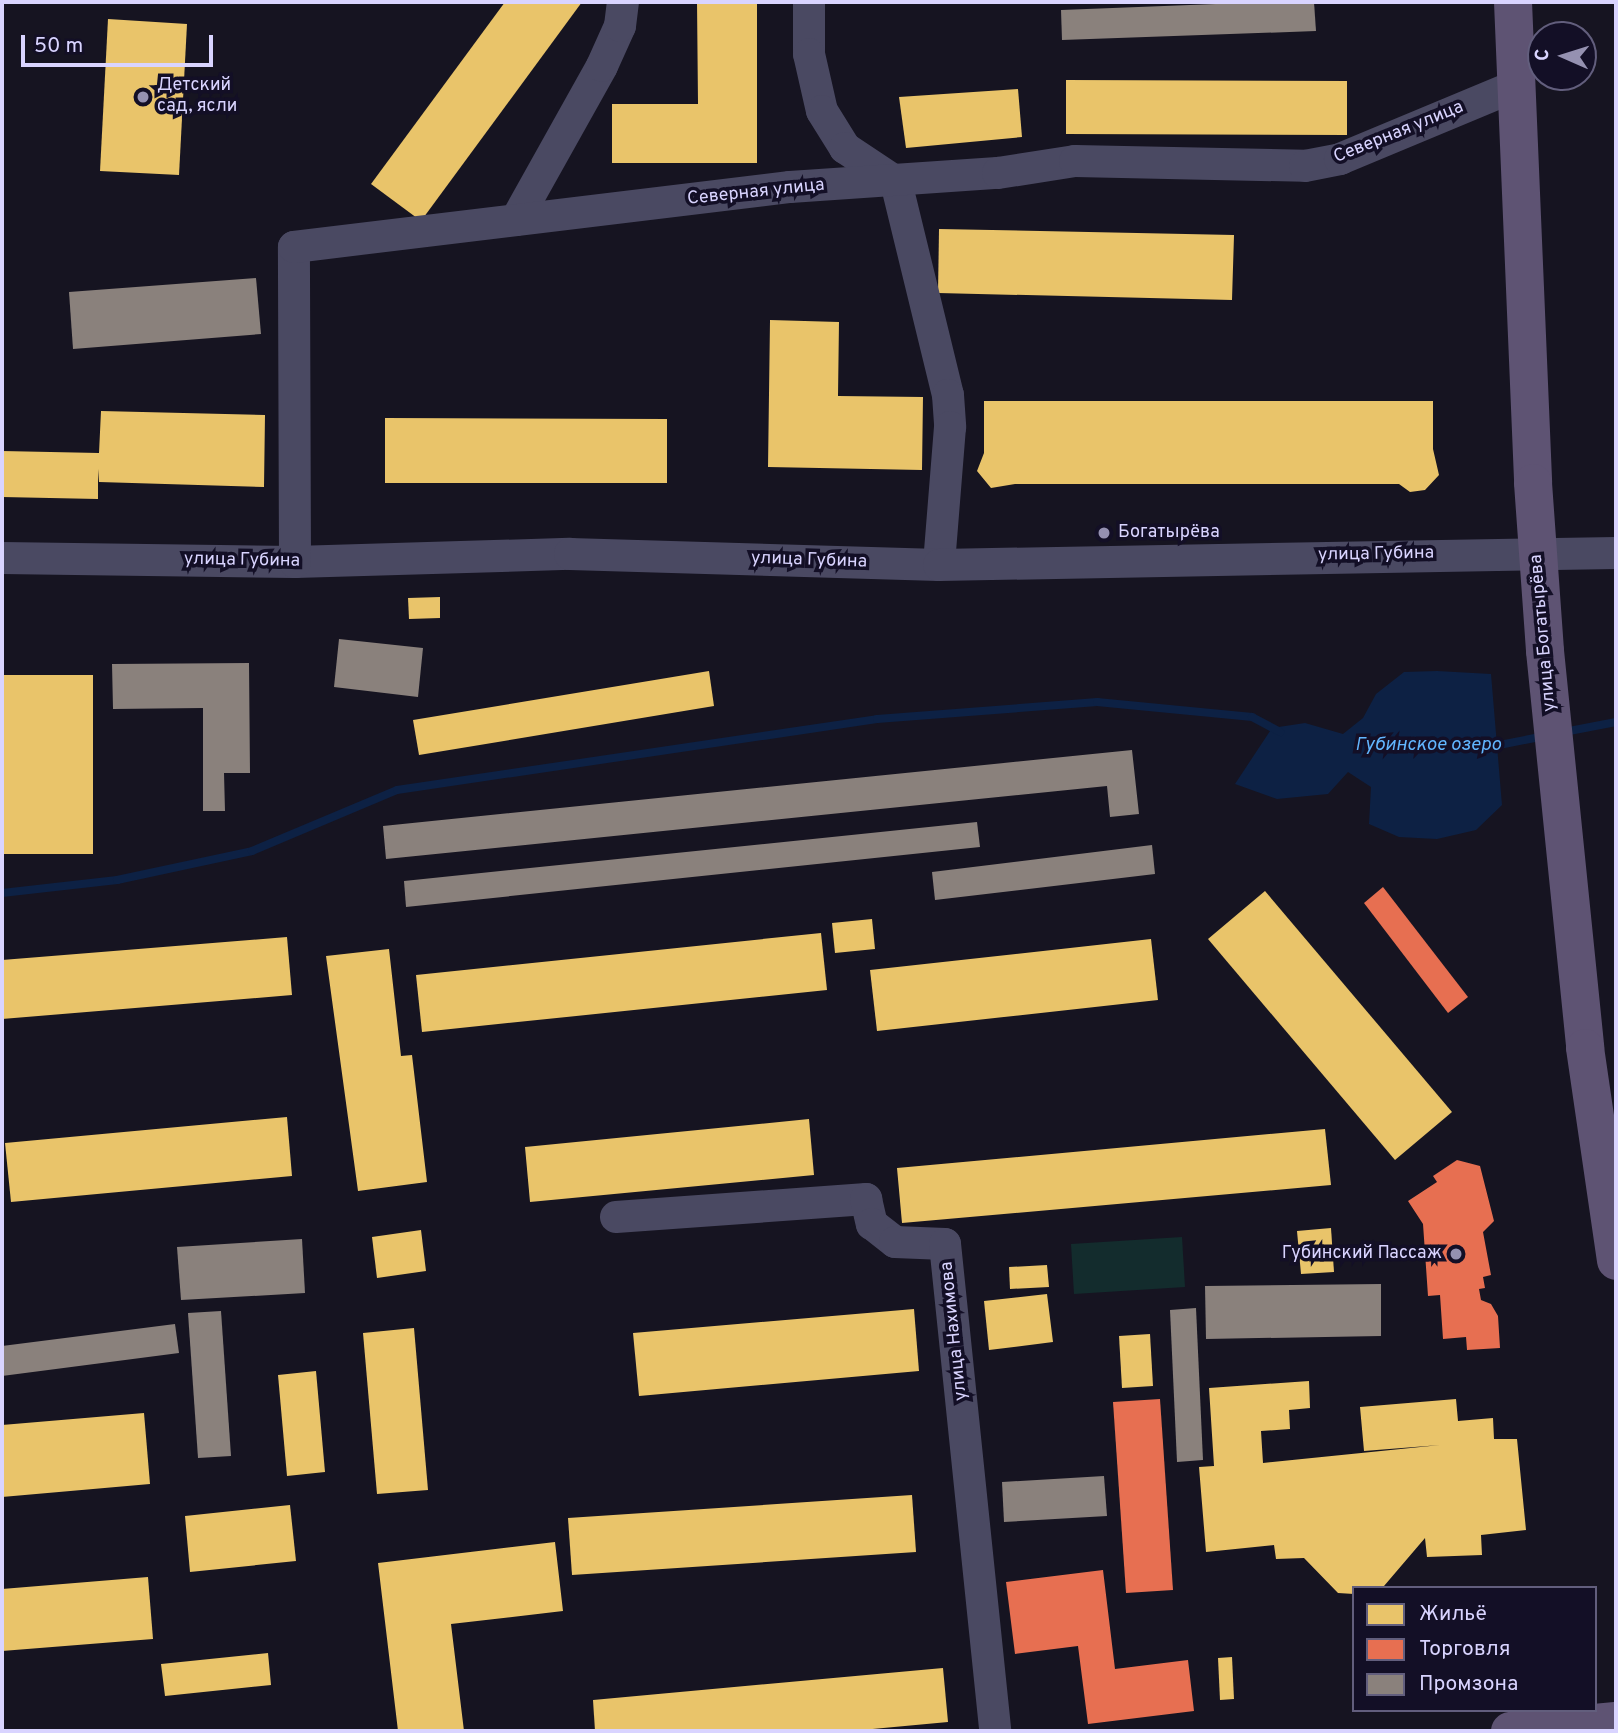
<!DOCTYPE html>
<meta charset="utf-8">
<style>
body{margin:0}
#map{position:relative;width:1618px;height:1733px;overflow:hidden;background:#161421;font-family:Overpass,sans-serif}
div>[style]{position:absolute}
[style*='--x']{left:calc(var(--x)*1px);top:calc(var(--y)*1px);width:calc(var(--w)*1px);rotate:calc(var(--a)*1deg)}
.green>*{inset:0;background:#132c2d}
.water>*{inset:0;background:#0d2144}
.homes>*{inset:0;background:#e9c46a}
.shops>*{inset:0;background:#e76f51}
.industry>*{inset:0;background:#8a817c}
.stream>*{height:8px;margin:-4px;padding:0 4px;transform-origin:4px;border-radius:4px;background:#0d2144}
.minor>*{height:32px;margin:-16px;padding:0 16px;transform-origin:16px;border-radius:16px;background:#4a4962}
.major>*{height:38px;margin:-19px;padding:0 19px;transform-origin:19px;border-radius:19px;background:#5e5373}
.dots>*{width:19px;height:19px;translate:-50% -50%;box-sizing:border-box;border:4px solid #130f26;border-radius:50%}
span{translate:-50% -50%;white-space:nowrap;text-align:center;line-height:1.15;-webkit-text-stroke:7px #130f26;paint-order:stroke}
.poi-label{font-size:18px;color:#d9d4ff}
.left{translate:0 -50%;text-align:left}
.right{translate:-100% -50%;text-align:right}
.street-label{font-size:18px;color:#d9d4ff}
.water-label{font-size:19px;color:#62b6ff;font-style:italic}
.frame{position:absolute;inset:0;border:4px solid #d9d4ff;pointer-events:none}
.legend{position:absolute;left:1352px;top:1586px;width:245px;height:126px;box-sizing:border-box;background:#130f26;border:2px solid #625e7d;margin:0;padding:9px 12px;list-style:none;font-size:21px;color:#d9d4ff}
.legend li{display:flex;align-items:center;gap:14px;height:35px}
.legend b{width:35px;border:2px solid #625e7d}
.north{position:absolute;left:1527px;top:21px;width:70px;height:70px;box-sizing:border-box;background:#130f26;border:2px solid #625e7d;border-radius:50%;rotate:273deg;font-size:19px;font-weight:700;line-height:28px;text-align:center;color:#d9d4ff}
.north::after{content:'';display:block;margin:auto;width:24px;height:32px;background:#9591b1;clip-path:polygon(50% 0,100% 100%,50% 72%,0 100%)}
.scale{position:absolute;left:21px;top:35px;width:192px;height:32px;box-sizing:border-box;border:4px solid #d9d4ff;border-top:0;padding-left:9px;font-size:21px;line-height:24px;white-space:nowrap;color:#d9d4ff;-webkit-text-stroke:5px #130f26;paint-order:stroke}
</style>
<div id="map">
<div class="green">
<div style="clip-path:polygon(1182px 1237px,1185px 1287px,1074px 1294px,1071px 1244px)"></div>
</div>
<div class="water">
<div style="clip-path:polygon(1437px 671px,1491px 674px,1502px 805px,1476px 830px,1437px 839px,1399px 837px,1369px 824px,1371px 787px,1348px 772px,1328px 794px,1277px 799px,1235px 784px,1272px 728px,1305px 723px,1343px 734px,1363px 718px,1376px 694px,1404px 672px)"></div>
</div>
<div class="homes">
<div style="clip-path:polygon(505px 2px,582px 2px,421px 221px,371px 184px)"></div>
<div style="clip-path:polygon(697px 2px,757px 2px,757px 163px,612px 163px,612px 104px,698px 104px)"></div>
<div style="clip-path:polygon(108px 19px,187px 24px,179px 175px,100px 171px)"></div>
<div style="clip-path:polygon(1066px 80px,1347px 81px,1347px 135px,1066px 134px)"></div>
<div style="clip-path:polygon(1018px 89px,1022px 137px,906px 148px,899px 97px)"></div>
<div style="clip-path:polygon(939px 229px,1234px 235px,1232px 300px,938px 293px)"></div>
<div style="clip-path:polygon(770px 320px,839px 322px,838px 396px,923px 397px,922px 470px,768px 467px)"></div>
<div style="clip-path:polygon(984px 401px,1433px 401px,1433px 449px,1439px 475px,1425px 490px,1410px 492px,1399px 484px,1015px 484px,991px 488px,977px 471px,984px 453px)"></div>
<div style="clip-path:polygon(101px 411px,265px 415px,264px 487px,99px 482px,98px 469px,98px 499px,2px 497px,2px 451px,99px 453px)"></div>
<div style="clip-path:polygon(385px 418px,667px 419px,667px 483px,385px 483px)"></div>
<div style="clip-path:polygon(440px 597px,440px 618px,409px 619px,408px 598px)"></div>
<div style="clip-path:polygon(709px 671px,714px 706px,419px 755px,413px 720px)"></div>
<div style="clip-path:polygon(2px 675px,93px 675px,93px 854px,2px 854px)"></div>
<div style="clip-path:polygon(1265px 891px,1452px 1112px,1395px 1160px,1208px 939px)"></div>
<div style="clip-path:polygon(872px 919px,875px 949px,835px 953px,832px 923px)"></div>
<div style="clip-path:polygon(821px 933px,827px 990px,422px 1032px,416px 975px)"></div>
<div style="clip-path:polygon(287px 937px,292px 995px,2px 1019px,2px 960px)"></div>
<div style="clip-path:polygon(1151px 939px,1158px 1000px,877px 1031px,870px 970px)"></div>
<div style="clip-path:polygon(389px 949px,401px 1056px,412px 1055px,427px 1182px,358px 1191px,326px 956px)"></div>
<div style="clip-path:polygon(287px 1117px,292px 1176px,11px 1202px,5px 1143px)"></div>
<div style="clip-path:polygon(809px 1119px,814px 1175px,530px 1202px,525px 1147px)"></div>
<div style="clip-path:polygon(1325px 1129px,1331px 1185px,902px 1223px,897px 1168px)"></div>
<div style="clip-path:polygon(1331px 1228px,1334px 1272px,1301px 1274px,1297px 1231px)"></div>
<div style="clip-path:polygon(421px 1230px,426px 1271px,377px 1278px,372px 1237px)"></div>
<div style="clip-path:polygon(1047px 1265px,1049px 1287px,1010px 1289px,1009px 1267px)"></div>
<div style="clip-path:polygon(1047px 1294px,1053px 1342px,989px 1350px,984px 1301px)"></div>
<div style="clip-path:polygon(914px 1309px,919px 1371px,639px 1396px,633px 1333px)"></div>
<div style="clip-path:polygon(414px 1328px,428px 1490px,377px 1494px,363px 1333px)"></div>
<div style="clip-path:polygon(1150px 1334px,1153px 1386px,1122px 1388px,1119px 1336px)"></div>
<div style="clip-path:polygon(316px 1371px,325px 1472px,287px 1476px,278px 1375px)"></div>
<div style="clip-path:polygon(1309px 1381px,1310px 1408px,1289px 1410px,1290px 1429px,1261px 1431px,1263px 1463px,1440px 1445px,1364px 1451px,1360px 1407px,1456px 1399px,1458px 1421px,1493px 1418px,1494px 1439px,1517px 1439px,1526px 1530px,1481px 1535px,1482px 1555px,1427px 1557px,1425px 1538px,1384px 1586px,1354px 1588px,1354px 1594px,1338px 1593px,1304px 1558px,1276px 1559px,1274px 1545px,1206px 1552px,1199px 1467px,1214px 1466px,1209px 1388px)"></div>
<div style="clip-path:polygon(144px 1413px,150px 1484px,2px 1497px,2px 1425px)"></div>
<div style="clip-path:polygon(912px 1495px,916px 1552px,572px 1575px,568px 1518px)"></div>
<div style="clip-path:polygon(290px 1505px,296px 1561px,190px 1572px,185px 1516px)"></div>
<div style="clip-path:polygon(555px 1542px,563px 1611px,451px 1624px,464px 1731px,398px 1731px,378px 1563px)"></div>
<div style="clip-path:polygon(148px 1577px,153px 1639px,2px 1651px,2px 1589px)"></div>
<div style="clip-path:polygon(268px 1653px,271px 1685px,165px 1696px,161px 1664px)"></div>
<div style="clip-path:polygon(1232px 1657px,1234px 1699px,1220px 1700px,1218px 1658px)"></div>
<div style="clip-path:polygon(943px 1668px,948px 1722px,851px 1731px,595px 1731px,593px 1700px)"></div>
</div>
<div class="shops">
<div style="clip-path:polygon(1383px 887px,1468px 997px,1448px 1013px,1364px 903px)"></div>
<div style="clip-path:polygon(1457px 1160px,1480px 1166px,1494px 1221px,1483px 1232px,1491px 1275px,1483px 1277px,1485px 1288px,1479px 1289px,1481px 1300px,1491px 1304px,1498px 1316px,1500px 1348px,1467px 1350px,1466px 1337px,1443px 1339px,1440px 1295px,1428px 1296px,1423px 1224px,1408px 1201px,1437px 1182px,1433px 1176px)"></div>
<div style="clip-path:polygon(1160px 1399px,1173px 1590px,1126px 1593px,1113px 1402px)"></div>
<div style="clip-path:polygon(1103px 1570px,1115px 1669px,1188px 1660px,1194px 1711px,1088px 1724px,1078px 1646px,1015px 1654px,1006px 1582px)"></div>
</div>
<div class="industry">
<div style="clip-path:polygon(1267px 2px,1314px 2px,1316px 31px,1062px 40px,1061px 10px)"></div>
<div style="clip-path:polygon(256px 278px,261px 334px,73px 349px,69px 292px)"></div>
<div style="clip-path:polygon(339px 639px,423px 648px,418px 697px,334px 687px)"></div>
<div style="clip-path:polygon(249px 663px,250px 773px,224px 773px,225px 811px,203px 811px,203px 708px,113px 709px,112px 664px)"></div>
<div style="clip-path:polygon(1132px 750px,1139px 814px,1110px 817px,1107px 786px,386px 859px,383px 826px)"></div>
<div style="clip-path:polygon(977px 822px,980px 847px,406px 907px,404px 881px)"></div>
<div style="clip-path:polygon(1152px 845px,1155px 874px,935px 900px,932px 872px)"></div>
<div style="clip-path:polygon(302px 1239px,305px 1293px,181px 1300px,177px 1247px)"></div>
<div style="clip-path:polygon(1381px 1284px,1381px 1336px,1206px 1339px,1205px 1286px)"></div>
<div style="clip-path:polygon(1196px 1308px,1203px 1460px,1177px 1462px,1170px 1310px)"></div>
<div style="clip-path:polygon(221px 1311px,231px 1456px,198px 1458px,188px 1313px)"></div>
<div style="clip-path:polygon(175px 1324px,179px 1353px,2px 1376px,2px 1346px)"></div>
<div style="clip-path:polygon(1104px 1476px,1107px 1516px,1004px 1522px,1002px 1482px)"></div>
</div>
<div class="stream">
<div style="--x:1564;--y:732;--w:53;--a:-10.9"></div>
<div style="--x:1489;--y:747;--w:57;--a:-11.1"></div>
<div style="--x:2;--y:893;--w:116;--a:-6.4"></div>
<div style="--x:117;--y:880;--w:138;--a:-12.1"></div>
<div style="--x:252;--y:851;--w:157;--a:-22.8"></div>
<div style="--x:397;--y:790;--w:485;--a:-8.4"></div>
<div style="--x:877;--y:719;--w:221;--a:-4.4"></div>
<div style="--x:1097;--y:702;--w:156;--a:5.5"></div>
<div style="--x:1252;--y:717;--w:32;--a:28"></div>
</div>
<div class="minor">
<div style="--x:809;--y:2;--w:52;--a:90"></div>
<div style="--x:809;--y:54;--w:58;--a:77.2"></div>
<div style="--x:822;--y:111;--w:44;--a:58.1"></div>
<div style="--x:845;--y:148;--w:61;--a:33.7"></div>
<div style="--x:896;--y:182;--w:219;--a:76.3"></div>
<div style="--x:948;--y:395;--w:32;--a:86"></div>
<div style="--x:950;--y:427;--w:138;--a:94.6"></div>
<div style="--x:516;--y:220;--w:176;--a:-60.8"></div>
<div style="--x:602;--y:66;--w:44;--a:-65.8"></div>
<div style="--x:620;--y:26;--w:24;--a:-83"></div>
<div style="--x:2;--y:558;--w:293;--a:0.8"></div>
<div style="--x:295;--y:562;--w:275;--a:-1.7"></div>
<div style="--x:570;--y:554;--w:369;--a:1.7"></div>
<div style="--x:939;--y:565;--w:677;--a:-1.02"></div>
<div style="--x:295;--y:562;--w:315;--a:-90.2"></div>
<div style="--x:294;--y:247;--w:500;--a:-6.9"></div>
<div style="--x:790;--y:187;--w:208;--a:-3.9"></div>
<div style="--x:998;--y:173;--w:78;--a:-8.9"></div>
<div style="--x:1075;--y:161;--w:230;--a:1.2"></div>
<div style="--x:1305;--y:166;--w:36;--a:-11"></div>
<div style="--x:1340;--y:159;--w:193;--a:-22.6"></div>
<div style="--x:616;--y:1217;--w:251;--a:-4.1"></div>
<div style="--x:866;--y:1199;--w:26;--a:77"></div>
<div style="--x:872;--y:1224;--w:29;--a:38"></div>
<div style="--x:895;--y:1242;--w:50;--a:2.3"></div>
<div style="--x:945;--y:1244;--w:490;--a:84.1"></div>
</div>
<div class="major">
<div style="--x:1513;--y:2;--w:481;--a:87.6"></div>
<div style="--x:1533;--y:483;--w:168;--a:85.9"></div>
<div style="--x:1545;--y:651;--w:399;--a:84.2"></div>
<div style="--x:1585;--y:1048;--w:215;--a:81.7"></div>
<div style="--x:1510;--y:1731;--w:106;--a:-5.4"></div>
</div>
<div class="dots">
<div style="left:143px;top:97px;background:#9591b1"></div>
<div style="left:1104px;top:533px;background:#9591b1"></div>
<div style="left:1456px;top:1254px;background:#9591b1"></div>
</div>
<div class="poi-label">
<span class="left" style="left:157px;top:97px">Детский<br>сад, ясли</span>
<span class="left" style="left:1118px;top:533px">Богатырёва</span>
<span class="right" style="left:1442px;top:1254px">Губинский Пассаж</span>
</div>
<div class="street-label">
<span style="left:1399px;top:133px;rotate:-22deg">Северная улица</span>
<span style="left:756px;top:193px;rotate:-6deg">Северная улица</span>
<span style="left:1376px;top:555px;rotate:-1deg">улица Губина</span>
<span style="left:242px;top:561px;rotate:1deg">улица Губина</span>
<span style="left:809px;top:561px;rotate:2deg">улица Губина</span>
<span style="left:1544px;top:633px;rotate:-95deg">улица Богатырёва</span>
<span style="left:955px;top:1331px;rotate:-96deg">улица Нахимова</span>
</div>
<div class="water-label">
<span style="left:1428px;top:746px">Губинское озеро</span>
</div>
<div class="frame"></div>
<ul class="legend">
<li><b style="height:19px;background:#e9c46a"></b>Жильё</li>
<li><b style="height:19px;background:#e76f51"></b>Торговля</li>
<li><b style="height:19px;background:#8a817c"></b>Промзона</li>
</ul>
<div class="north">С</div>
<div class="scale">50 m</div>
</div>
